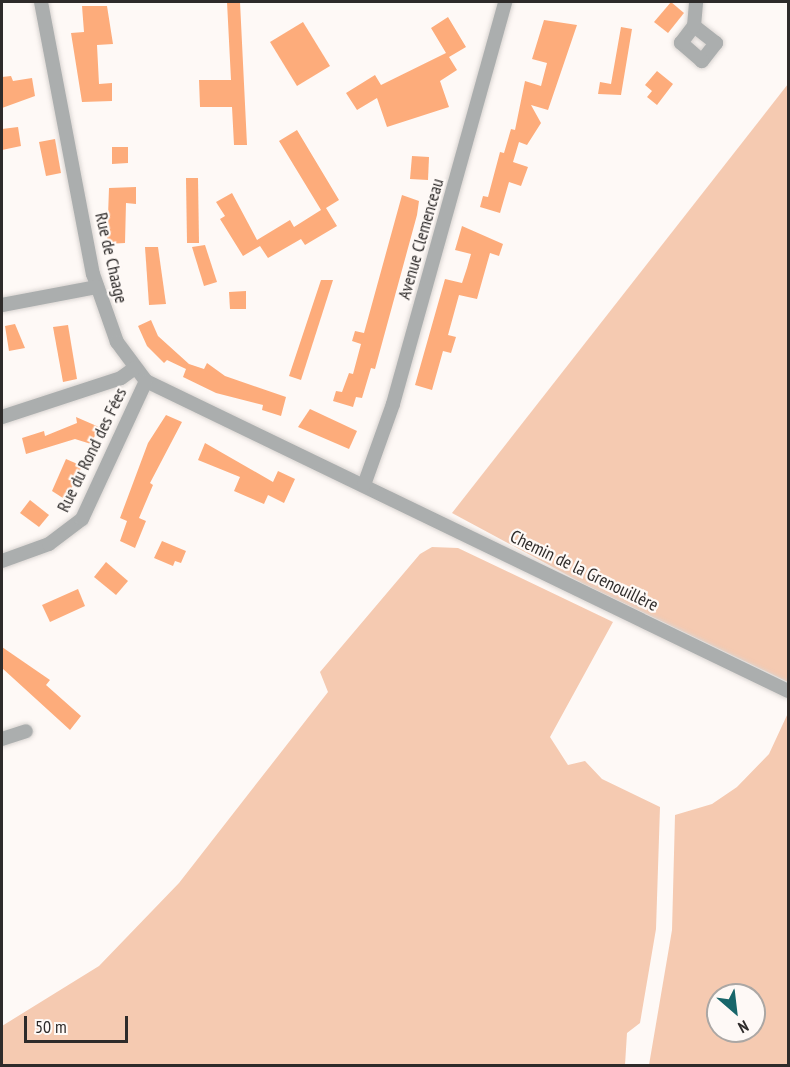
<!DOCTYPE html>
<meta charset="utf-8">
<style>
body{margin:0}
#map{position:relative;width:790px;height:1067px;overflow:hidden;background:#fef9f6;font-family:"PT Sans Narrow",sans-serif}
div>[style]{position:absolute}
[style*='--x']{left:calc(var(--x)*1px);top:calc(var(--y)*1px);width:calc(var(--w)*1px);rotate:calc(var(--a)*1deg)}
.green>*{inset:0;background:#f5cab1}
.building>*{inset:0;background:#fdac7b}
.roads{filter:drop-shadow(0 0 2px #d9d4d1) drop-shadow(0 0 2px #d9d4d1)}
.street>*{height:14px;margin:-7px;padding:0 7px;transform-origin:7px;border-radius:7px;background:#abaeae}
span{translate:-50% -50%;white-space:nowrap;text-align:center;line-height:1.15;-webkit-text-stroke:4.5px #fef9f6;paint-order:stroke}
.street-label{font-size:18px;color:#2e2b2a}
.frame{position:absolute;inset:0;border:3px solid #2e2b2a;pointer-events:none}
.north{position:absolute;left:706px;top:983px;width:60px;height:60px;box-sizing:border-box;background:#fef9f6;border:2px solid #aba7a4;border-radius:50%;rotate:152deg;font-size:16px;font-weight:700;line-height:24px;text-align:center;color:#2e2b2a}
.north::after{content:'';display:block;margin:auto;width:21px;height:27px;background:#18666a;clip-path:polygon(50% 0,100% 100%,50% 72%,0 100%)}
.scale{position:absolute;left:24px;top:1016px;width:104px;height:27px;box-sizing:border-box;border:3px solid #2e2b2a;border-top:0;padding-left:8px;font-size:18px;line-height:21px;white-space:nowrap;color:#2e2b2a;-webkit-text-stroke:4px #fef9f6;paint-order:stroke}
</style>
<div id="map">
<div class="green">
<div style="clip-path:polygon(788px 84px,788px 682px,584px 584px,452px 513px)"></div>
<div style="clip-path:polygon(432px 547px,458px 548px,613px 622px,550px 737px,568px 765px,585px 761px,602px 779px,660px 807px,656px 929px,640px 1023px,627px 1033px,625px 1065px,2px 1065px,2px 1026px,99px 966px,179px 883px,328px 692px,320px 672px,420px 554px)"></div>
<div style="clip-path:polygon(evenodd,788px 713px,788px 1065px,649px 1065px,672px 930px,675px 815px,712px 804px,737px 787px,769px 754px,788px 713px,718px 995px,754px 995px,754px 1031px,718px 1031px,718px 995px)"></div>
</div>
<div class="building">
<div style="clip-path:polygon(227px 2px,240px 2px,247px 145px,234px 145px,232px 107px,200px 107px,199px 80px,231px 80px)"></div>
<div style="clip-path:polygon(671px 2px,684px 13px,668px 33px,654px 22px)"></div>
<div style="clip-path:polygon(82px 6px,107px 6px,113px 44px,97px 45px,99px 84px,112px 83px,112px 101px,82px 102px,71px 33px,84px 32px)"></div>
<div style="clip-path:polygon(448px 17px,466px 47px,449px 57px,457px 70px,440px 81px,449px 107px,387px 127px,377px 98px,357px 110px,346px 93px,375px 75px,381px 85px,446px 53px,431px 28px)"></div>
<div style="clip-path:polygon(544px 20px,577px 25px,548px 110px,531px 105px,541px 123px,527px 145px,519px 142px,513px 162px,528px 167px,521px 186px,509px 182px,500px 213px,480px 207px,483px 196px,488px 197px,500px 152px,504px 153px,511px 129px,515px 130px,525px 81px,541px 86px,547px 63px,532px 59px)"></div>
<div style="clip-path:polygon(303px 22px,330px 66px,297px 86px,270px 42px)"></div>
<div style="clip-path:polygon(621px 27px,632px 29px,621px 95px,598px 94px,600px 82px,611px 84px)"></div>
<div style="clip-path:polygon(657px 71px,673px 84px,657px 105px,647px 97px,652px 91px,645px 85px)"></div>
<div style="clip-path:polygon(11px 76px,13px 81px,32px 78px,35px 96px,2px 108px,2px 77px)"></div>
<div style="clip-path:polygon(18px 127px,21px 146px,2px 150px,2px 129px)"></div>
<div style="clip-path:polygon(297px 130px,339px 200px,326px 208px,337px 226px,305px 245px,301px 239px,268px 258px,260px 246px,243px 256px,220px 219px,225px 216px,216px 202px,232px 193px,257px 240px,290px 220px,294px 227px,321px 210px,279px 141px)"></div>
<div style="clip-path:polygon(55px 139px,61px 173px,46px 176px,39px 142px)"></div>
<div style="clip-path:polygon(112px 147px,128px 147px,128px 163px,112px 164px)"></div>
<div style="clip-path:polygon(412px 156px,429px 157px,428px 180px,410px 179px)"></div>
<div style="clip-path:polygon(186px 178px,198px 178px,199px 243px,187px 243px)"></div>
<div style="clip-path:polygon(136px 187px,136px 204px,126px 203px,125px 243px,107px 244px,109px 188px)"></div>
<div style="clip-path:polygon(402px 195px,419px 201px,417px 215px,375px 369px,371px 368px,362px 398px,356px 397px,353px 407px,333px 401px,336px 391px,342px 392px,349px 373px,353px 374px,361px 344px,352px 341px,355px 331px,364px 333px)"></div>
<div style="clip-path:polygon(462px 226px,503px 244px,499px 256px,490px 253px,477px 299px,459px 295px,448px 335px,456px 337px,451px 353px,443px 351px,432px 390px,415px 385px,445px 279px,462px 283px,467px 268px,471px 254px,455px 250px)"></div>
<div style="clip-path:polygon(205px 245px,217px 282px,204px 286px,192px 247px)"></div>
<div style="clip-path:polygon(145px 247px,158px 247px,166px 304px,149px 305px)"></div>
<div style="clip-path:polygon(321px 280px,333px 280px,301px 380px,289px 376px)"></div>
<div style="clip-path:polygon(246px 291px,246px 309px,230px 309px,229px 292px)"></div>
<div style="clip-path:polygon(151px 320px,158px 336px,189px 364px,204px 369px,207px 363px,225px 376px,286px 397px,281px 416px,262px 410px,263px 405px,216px 393px,183px 377px,186px 369px,167px 360px,164px 363px,147px 346px,138px 326px)"></div>
<div style="clip-path:polygon(15px 324px,25px 348px,9px 351px,5px 326px)"></div>
<div style="clip-path:polygon(68px 325px,77px 379px,63px 382px,53px 327px)"></div>
<div style="clip-path:polygon(310px 409px,357px 431px,349px 449px,298px 427px)"></div>
<div style="clip-path:polygon(166px 415px,182px 422px,150px 483px,153px 485px,139px 518px,146px 521px,135px 548px,120px 541px,127px 521px,120px 518px,148px 443px)"></div>
<div style="clip-path:polygon(76px 417px,99px 427px,91px 444px,75px 439px,26px 454px,22px 438px,44px 431px,45px 436px,77px 423px)"></div>
<div style="clip-path:polygon(205px 443px,273px 482px,278px 471px,295px 479px,284px 503px,268px 495px,264px 504px,234px 491px,240px 477px,198px 460px)"></div>
<div style="clip-path:polygon(66px 459px,82px 466px,66px 500px,52px 491px)"></div>
<div style="clip-path:polygon(30px 500px,49px 515px,39px 527px,20px 513px)"></div>
<div style="clip-path:polygon(162px 541px,186px 551px,181px 563px,175px 561px,173px 566px,154px 558px)"></div>
<div style="clip-path:polygon(106px 562px,128px 581px,116px 595px,94px 577px)"></div>
<div style="clip-path:polygon(78px 589px,85px 606px,50px 622px,42px 605px)"></div>
<div style="clip-path:polygon(2px 647px,50px 680px,46px 685px,81px 716px,70px 730px,2px 668px)"></div>
</div>
<div class="roads">
<div class="street">
<div style="--x:41;--y:2;--w:277;--a:79.2"></div>
<div style="--x:93;--y:274;--w:72;--a:70.6"></div>
<div style="--x:117;--y:342;--w:49;--a:53.4"></div>
<div style="--x:146;--y:381;--w:713;--a:25.77"></div>
<div style="--x:694;--y:26;--w:28;--a:38"></div>
<div style="--x:716;--y:43;--w:23;--a:128"></div>
<div style="--x:702;--y:61;--w:28;--a:-139"></div>
<div style="--x:681;--y:43;--w:21;--a:-53"></div>
<div style="--x:694;--y:26;--w:24;--a:-85"></div>
<div style="--x:2;--y:305;--w:97;--a:-10.7"></div>
<div style="--x:2;--y:417;--w:125;--a:-18.1"></div>
<div style="--x:121;--y:378;--w:17;--a:-36"></div>
<div style="--x:364;--y:485;--w:86;--a:-70.3"></div>
<div style="--x:393;--y:404;--w:417;--a:-74.4"></div>
<div style="--x:2;--y:561;--w:50;--a:-19.9"></div>
<div style="--x:49;--y:544;--w:41;--a:-37.1"></div>
<div style="--x:82;--y:519;--w:152;--a:-65.1"></div>
<div style="--x:2;--y:739;--w:25;--a:-18"></div>
</div>
</div>
<div class="street-label">
<span style="left:421px;top:239px;rotate:-74deg">Avenue Clemenceau</span>
<span style="left:111px;top:258px;rotate:77deg">Rue de Chaage</span>
<span style="left:92px;top:450px;rotate:-64deg">Rue du Rond des Fées</span>
<span style="left:584px;top:571px;rotate:26deg">Chemin de la Grenouillère</span>
</div>
<div class="frame"></div>
<div class="north">N</div>
<div class="scale">50 m</div>
</div>
